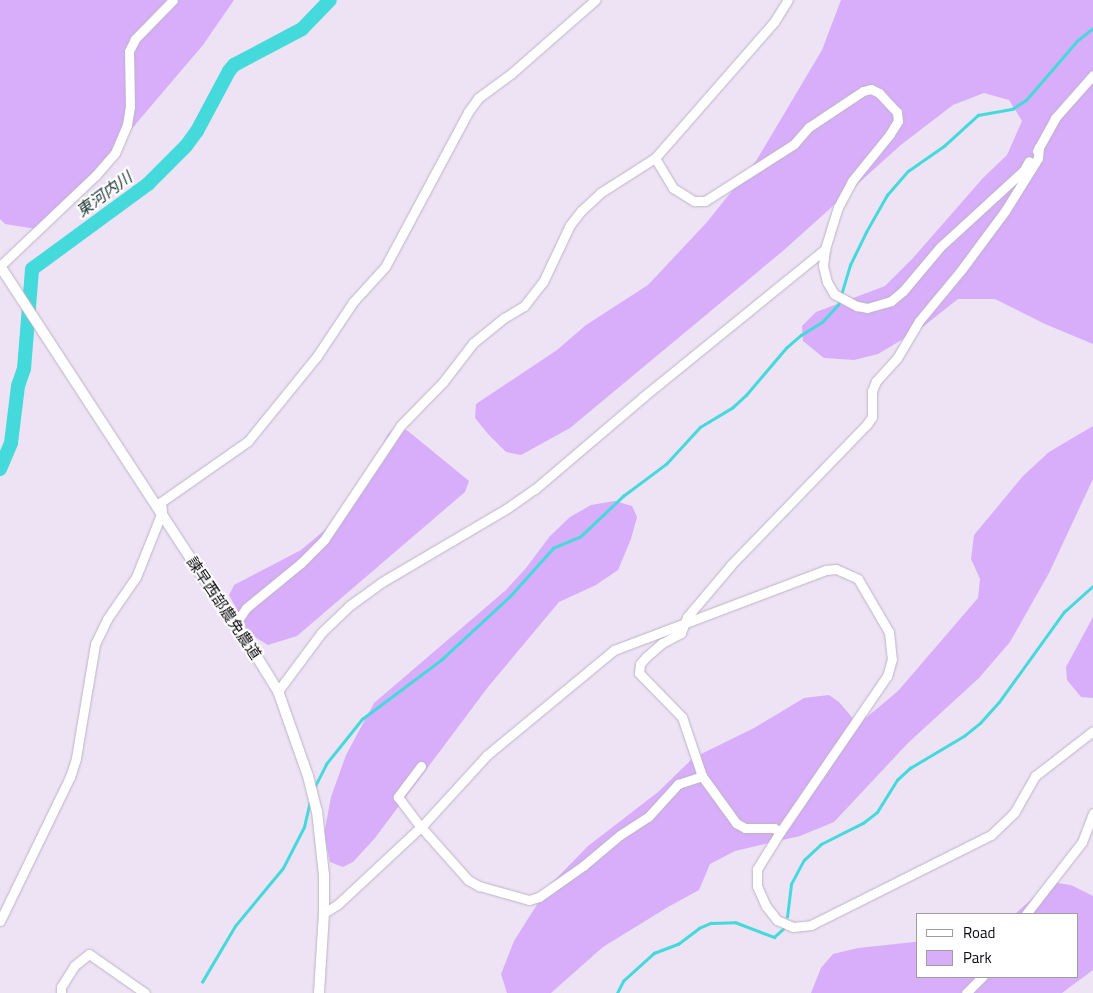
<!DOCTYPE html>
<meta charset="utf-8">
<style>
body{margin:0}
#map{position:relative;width:1093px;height:993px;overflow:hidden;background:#ede3f5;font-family:"Titillium Web","Noto Sans JP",sans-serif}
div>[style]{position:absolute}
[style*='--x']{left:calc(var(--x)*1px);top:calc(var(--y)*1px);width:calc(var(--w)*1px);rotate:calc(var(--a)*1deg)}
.green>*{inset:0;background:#d8aefa}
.stream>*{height:2.5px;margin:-1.25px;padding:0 1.25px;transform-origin:1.25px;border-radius:1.25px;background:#44d9db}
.river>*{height:14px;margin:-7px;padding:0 7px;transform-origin:7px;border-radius:7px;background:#44d9db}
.roads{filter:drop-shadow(0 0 1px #bcb3c4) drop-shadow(0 0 1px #bcb3c4)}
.minor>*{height:9px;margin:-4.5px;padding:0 4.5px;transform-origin:4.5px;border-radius:4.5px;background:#fff}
.tertiary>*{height:10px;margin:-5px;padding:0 5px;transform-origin:5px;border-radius:5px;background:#fff}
span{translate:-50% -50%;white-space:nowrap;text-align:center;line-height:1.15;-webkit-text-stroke:4px #fff;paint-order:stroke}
.street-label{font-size:15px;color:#0d0a10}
.water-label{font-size:16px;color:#213939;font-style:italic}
.legend{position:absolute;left:916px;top:913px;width:162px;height:65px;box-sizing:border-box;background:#fff;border:1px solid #9e9d9f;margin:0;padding:6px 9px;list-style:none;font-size:15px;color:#0d0a10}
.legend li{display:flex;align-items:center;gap:10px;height:25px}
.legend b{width:25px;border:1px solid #9e9d9f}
</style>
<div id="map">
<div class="green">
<div style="clip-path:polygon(0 0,234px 0,203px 45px,77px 193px,36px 229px,5px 224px,0 219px)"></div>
<div style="clip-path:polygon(841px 0,1093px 0,1093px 344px,1045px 324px,995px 299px,958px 299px,920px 329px,878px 354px,854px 360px,824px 358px,803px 341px,802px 326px,816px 312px,885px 286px,913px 258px,983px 178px,1007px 155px,1022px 121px,1009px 100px,984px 93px,953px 105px,902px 144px,784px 250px,570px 428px,521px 455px,506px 452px,488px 434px,475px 418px,476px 404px,557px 350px,586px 325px,648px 285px,707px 222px,756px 161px,822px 50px)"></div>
<div style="clip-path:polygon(397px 426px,408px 431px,469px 481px,465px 492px,297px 636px,268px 645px,250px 634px,229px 595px,234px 585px,301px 550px,333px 523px,378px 454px,388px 434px)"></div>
<div style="clip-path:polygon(1093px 426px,1093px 479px,1049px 573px,1010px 642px,979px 678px,908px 743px,834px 822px,800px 836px,735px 851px,710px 864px,699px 890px,668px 907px,603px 947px,551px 993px,507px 993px,501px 974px,514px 941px,548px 887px,588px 846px,658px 792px,693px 758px,754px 728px,804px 698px,829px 695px,839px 702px,856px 722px,867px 717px,898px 691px,978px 598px,980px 579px,971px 559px,974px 535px,1023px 476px,1049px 452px)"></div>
<div style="clip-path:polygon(615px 501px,632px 506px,637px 517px,631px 539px,618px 570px,596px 585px,559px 602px,488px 687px,375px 838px,353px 862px,343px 867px,330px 862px,324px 834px,331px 797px,346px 755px,374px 703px,506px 590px,526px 568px,550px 536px,570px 517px,591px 505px)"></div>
<div style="clip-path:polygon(1093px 617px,1093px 698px,1081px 697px,1067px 680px,1066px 667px)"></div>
<div style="clip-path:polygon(1057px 883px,1071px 885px,1093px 896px,1093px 970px,1062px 993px,811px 993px,821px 968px,833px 954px,858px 948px,914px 942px,917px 942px,917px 977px,1077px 977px,1077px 914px,1015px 914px,1041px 891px)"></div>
</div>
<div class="stream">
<div style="--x:314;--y:788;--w:27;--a:-63"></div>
<div style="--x:326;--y:764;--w:58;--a:-51.3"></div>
<div style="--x:362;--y:719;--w:99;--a:-36.8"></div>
<div style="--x:441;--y:660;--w:94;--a:-42.8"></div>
<div style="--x:510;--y:596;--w:64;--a:-48.1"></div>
<div style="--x:553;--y:548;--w:30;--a:-23"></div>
<div style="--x:581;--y:536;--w:58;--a:-43.6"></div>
<div style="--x:623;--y:496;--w:54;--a:-36.7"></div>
<div style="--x:666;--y:464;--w:50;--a:-47.4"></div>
<div style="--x:700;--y:427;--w:37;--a:-31"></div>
<div style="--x:732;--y:408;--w:19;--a:-43"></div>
<div style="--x:746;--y:395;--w:62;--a:-49.6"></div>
<div style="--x:786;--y:348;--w:20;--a:-41"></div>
<div style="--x:801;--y:335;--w:25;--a:-32"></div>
<div style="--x:822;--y:322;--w:23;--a:-47"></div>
<div style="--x:838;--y:305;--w:42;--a:-73.3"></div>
<div style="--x:850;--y:265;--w:37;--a:-64"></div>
<div style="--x:866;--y:232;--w:43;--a:-60.4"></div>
<div style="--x:887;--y:195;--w:32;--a:-49"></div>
<div style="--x:908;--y:171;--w:44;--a:-34.8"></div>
<div style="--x:944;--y:146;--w:46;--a:-42.4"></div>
<div style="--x:978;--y:115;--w:35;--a:-10"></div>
<div style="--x:1012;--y:109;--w:17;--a:-33"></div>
<div style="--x:1026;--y:100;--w:78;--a:-49.2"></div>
<div style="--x:1077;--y:41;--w:21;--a:-39"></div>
<div style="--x:787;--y:917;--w:33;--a:-83"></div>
<div style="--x:791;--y:884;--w:27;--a:-62"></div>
<div style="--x:804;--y:860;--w:23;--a:-43"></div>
<div style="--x:821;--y:844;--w:47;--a:-26.6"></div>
<div style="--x:863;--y:823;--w:18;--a:-38"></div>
<div style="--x:877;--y:812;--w:38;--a:-58"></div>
<div style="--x:897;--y:780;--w:18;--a:-43"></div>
<div style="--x:910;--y:768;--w:63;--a:-30.7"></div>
<div style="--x:964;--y:736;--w:21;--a:-39"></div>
<div style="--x:980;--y:723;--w:28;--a:-48"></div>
<div style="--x:999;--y:702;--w:111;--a:-54.2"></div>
<div style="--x:1064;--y:612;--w:39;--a:-42"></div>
<div style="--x:202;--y:982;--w:65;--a:-59.5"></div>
<div style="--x:235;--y:926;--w:75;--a:-50.4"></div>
<div style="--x:283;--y:868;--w:46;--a:-62.9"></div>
<div style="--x:304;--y:827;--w:27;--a:-77"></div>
<div style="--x:617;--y:993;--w:13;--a:-63"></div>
<div style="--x:623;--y:981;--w:42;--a:-42.1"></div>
<div style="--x:654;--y:953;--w:26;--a:-21"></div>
<div style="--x:678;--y:944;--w:26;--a:-37"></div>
<div style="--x:699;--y:928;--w:13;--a:-23"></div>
<div style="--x:711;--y:923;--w:24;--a:-2"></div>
<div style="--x:735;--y:922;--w:42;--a:21"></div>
<div style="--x:774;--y:937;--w:12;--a:-42"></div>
</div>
<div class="river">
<div style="--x:0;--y:469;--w:28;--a:-67"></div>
<div style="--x:11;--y:443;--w:57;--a:-83"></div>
<div style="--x:18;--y:386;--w:18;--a:-71"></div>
<div style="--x:24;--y:369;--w:100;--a:-85.4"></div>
<div style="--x:32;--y:269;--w:144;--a:-36.2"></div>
<div style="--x:148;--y:184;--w:54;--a:-45"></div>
<div style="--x:186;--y:146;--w:19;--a:-54"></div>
<div style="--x:197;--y:131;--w:68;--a:-61.9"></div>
<div style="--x:229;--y:71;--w:8;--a:-50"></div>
<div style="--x:234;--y:65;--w:77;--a:-27.9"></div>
<div style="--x:302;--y:29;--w:40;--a:-46"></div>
</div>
<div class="roads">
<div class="minor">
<div style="--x:1039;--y:147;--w:11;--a:95"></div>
<div style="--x:1038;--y:158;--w:62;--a:121.9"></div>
<div style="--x:1005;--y:211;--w:72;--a:126.6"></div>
<div style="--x:962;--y:269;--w:67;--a:129.6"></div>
<div style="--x:919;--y:321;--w:43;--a:120.7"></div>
<div style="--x:897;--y:358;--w:31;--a:132"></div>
<div style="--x:876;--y:381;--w:11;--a:112"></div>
<div style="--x:872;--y:391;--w:26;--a:90"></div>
<div style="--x:872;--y:417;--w:9;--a:126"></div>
<div style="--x:867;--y:424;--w:196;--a:134"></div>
<div style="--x:731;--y:565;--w:68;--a:130.2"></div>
<div style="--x:687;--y:617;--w:17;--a:111"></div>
<div style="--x:681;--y:633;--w:21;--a:152"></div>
<div style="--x:662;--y:643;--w:21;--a:139"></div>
<div style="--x:646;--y:657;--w:9;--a:131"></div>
<div style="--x:640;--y:664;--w:9;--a:96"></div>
<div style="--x:639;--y:673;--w:62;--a:45.7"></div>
<div style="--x:682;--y:717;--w:62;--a:71.3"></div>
<div style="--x:702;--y:776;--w:58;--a:54.1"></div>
<div style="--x:736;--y:823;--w:10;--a:29"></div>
<div style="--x:745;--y:828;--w:29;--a:0"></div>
<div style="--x:774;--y:828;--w:7;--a:34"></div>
<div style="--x:780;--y:832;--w:44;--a:121.9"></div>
<div style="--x:757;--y:869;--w:17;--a:90"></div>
<div style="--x:757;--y:886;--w:22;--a:66"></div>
<div style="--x:766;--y:906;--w:18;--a:52"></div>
<div style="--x:777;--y:920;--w:17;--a:24"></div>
<div style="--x:793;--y:927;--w:18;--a:-6"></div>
<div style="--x:811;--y:925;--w:201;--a:-26.6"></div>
<div style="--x:991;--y:835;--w:32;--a:-44"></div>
<div style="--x:1014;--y:813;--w:43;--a:-60.4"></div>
<div style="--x:1035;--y:776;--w:73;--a:-37.8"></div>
<div style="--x:1037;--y:151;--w:38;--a:-61"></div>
<div style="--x:1055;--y:118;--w:57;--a:-48.5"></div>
<div style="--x:655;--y:158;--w:35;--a:59"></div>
<div style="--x:673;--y:188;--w:25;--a:32"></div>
<div style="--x:694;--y:201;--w:11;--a:0"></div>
<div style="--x:705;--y:201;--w:106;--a:-32.6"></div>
<div style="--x:794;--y:144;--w:23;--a:-49"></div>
<div style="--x:809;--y:127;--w:65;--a:-33.7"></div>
<div style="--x:863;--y:91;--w:8;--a:-14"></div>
<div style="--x:871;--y:89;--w:9;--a:27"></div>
<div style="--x:879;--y:93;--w:26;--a:47"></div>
<div style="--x:897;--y:112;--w:9;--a:84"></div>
<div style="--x:898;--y:121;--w:15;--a:122"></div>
<div style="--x:890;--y:134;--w:60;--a:129"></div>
<div style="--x:852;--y:181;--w:30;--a:118"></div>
<div style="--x:838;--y:207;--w:44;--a:107.2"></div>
<div style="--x:825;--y:249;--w:17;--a:97"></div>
<div style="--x:823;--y:266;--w:16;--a:76"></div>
<div style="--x:827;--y:282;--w:14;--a:60"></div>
<div style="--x:834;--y:294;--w:26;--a:28"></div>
<div style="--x:857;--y:306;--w:10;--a:11"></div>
<div style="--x:867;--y:308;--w:25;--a:-16"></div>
<div style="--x:891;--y:301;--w:16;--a:-40"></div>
<div style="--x:903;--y:291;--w:57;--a:-49.9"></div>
<div style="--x:940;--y:247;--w:114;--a:-42.5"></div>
<div style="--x:1024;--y:170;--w:10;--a:-61"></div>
<div style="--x:0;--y:266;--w:131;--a:-43.5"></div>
<div style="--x:95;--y:176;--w:30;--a:-49"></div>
<div style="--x:115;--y:153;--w:30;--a:-67"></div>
<div style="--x:127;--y:125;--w:18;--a:-81"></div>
<div style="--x:130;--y:107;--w:56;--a:-91"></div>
<div style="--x:129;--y:51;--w:13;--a:-63"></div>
<div style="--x:135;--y:39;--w:54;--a:-45.7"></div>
<div style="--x:236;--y:623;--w:18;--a:-56"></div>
<div style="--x:246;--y:608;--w:71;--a:-39.3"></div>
<div style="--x:301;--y:563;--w:33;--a:-45"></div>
<div style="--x:324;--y:540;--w:138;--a:-56.2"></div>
<div style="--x:401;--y:425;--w:60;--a:-45.7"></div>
<div style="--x:443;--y:382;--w:49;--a:-52.4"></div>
<div style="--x:473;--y:343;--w:40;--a:-39"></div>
<div style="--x:504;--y:318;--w:23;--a:-31"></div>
<div style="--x:524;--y:306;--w:31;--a:-52"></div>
<div style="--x:543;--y:282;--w:63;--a:-64.7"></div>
<div style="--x:570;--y:225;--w:18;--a:-52"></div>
<div style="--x:581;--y:211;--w:26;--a:-43"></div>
<div style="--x:600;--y:193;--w:65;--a:-32.5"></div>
<div style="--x:655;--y:158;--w:181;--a:-48.8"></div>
<div style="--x:774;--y:22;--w:26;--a:-58"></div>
<div style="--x:278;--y:691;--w:72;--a:-53.4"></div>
<div style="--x:321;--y:633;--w:39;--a:-44"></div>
<div style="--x:349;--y:606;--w:41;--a:-36"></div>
<div style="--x:382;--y:582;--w:144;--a:-30.5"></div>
<div style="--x:506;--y:509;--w:35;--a:-35"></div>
<div style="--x:535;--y:489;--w:142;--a:-40.4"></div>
<div style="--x:643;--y:397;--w:235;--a:-39.1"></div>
<div style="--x:421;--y:766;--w:39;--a:127"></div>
<div style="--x:398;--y:797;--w:38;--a:53"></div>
<div style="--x:421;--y:827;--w:71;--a:48.4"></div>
<div style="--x:468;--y:880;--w:13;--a:29"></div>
<div style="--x:479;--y:886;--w:52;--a:15.6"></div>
<div style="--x:529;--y:900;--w:10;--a:-17"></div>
<div style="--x:539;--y:897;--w:54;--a:-35.2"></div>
<div style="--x:583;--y:866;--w:48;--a:-40"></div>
<div style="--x:620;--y:835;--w:33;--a:-33"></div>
<div style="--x:648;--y:817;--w:45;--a:-47.7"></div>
<div style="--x:678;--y:784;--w:25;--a:-18"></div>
<div style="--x:324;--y:913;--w:15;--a:-32"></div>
<div style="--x:337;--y:905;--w:119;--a:-43"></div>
<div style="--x:424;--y:824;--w:93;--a:-47.6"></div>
<div style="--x:487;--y:755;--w:165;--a:-39.6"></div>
<div style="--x:614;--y:650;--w:227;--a:-20.7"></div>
<div style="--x:826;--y:570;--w:10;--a:-6"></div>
<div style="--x:836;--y:569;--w:24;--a:24"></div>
<div style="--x:858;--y:579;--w:61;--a:59.7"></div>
<div style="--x:889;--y:632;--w:27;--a:84"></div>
<div style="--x:892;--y:659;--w:18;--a:106"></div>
<div style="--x:887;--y:676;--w:189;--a:124.4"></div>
<div style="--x:1026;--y:914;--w:91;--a:-52.1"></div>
<div style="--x:1082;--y:842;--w:31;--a:-69"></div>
<div style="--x:0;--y:921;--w:160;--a:-64.1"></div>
<div style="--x:70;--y:777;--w:20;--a:-72"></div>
<div style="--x:76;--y:758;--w:116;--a:-80.5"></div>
<div style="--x:95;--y:644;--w:28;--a:-64"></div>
<div style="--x:107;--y:619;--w:51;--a:-55.4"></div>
<div style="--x:136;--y:577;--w:70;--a:-68.2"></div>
<div style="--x:162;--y:512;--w:10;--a:-96"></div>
<div style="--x:161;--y:502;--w:106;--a:-35"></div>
<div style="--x:248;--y:441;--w:109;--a:-50.9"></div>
<div style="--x:317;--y:356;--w:65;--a:-56.3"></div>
<div style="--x:353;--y:302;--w:47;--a:-47.6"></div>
<div style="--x:385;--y:267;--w:176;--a:-61.8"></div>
<div style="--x:468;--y:112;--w:17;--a:-54"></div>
<div style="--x:478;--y:98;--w:42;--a:-36.3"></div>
<div style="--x:512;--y:73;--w:111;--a:-41.3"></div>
<div style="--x:61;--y:993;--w:6;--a:-90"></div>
<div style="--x:61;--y:987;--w:25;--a:-58"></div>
<div style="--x:74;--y:966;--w:19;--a:-39"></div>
<div style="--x:89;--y:954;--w:68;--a:34.9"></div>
<div style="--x:966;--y:993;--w:23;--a:-45"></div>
</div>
<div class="tertiary">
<div style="--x:0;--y:266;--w:356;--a:56.9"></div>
<div style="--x:194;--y:564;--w:72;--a:54.6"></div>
<div style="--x:236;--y:623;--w:80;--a:58.3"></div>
<div style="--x:278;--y:691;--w:90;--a:70.6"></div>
<div style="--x:308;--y:776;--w:36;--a:76"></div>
<div style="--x:317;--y:811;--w:64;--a:83.8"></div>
<div style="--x:324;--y:875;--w:38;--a:90"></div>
<div style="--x:324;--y:913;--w:80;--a:93.6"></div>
</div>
</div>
<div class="street-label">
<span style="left:224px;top:608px;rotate:56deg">諫早西部農免農道</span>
</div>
<div class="water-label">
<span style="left:104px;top:194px;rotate:-36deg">東河内川</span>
</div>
<ul class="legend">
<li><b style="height:6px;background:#fff"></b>Road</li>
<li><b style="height:14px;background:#d8aefa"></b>Park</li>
</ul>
</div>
